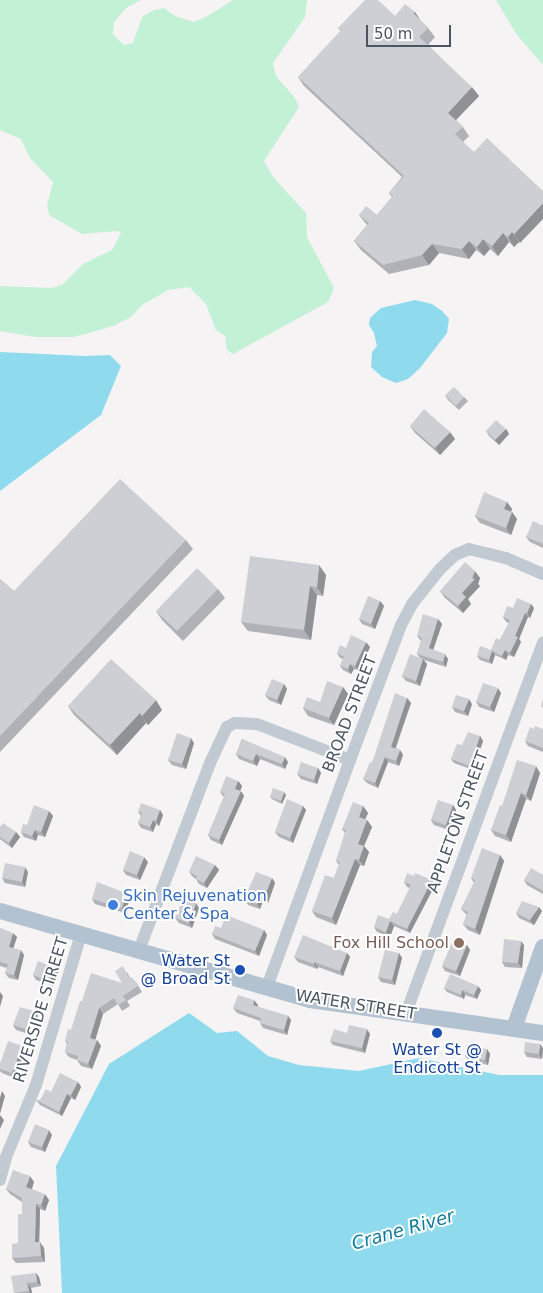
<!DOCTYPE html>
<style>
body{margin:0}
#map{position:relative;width:543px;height:1293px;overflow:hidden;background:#f5f3f3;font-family:"DejaVu Sans",sans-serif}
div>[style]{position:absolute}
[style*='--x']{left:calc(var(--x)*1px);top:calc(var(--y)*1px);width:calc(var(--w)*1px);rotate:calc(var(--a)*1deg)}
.green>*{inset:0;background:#c3f1d5}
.water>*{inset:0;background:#90daee}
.minor>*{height:12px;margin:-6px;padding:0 6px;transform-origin:6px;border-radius:6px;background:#c1cad2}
.major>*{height:16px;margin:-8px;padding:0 8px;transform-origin:8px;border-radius:8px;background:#b3c2d1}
.wall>*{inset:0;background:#b0b2b7}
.shaded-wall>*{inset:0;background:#909195}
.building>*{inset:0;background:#cdcfd5}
.dots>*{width:14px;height:14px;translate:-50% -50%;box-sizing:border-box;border:2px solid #fff;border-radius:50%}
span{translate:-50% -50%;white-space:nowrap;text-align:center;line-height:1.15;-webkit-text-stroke:4px #fff;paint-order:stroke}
.street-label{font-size:16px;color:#4a5661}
.shop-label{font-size:16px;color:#366cbe}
.left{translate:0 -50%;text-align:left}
.education-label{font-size:16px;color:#785e54}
.right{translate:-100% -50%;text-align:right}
.transit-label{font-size:16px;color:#164399}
.water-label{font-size:18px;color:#0c7c9b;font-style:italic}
.scale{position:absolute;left:366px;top:25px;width:85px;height:22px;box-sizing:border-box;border:2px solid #4a5661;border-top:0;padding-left:6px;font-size:15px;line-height:18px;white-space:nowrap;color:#4a5661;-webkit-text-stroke:4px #fff;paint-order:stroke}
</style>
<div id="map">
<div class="green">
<div style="clip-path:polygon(0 0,141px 0,126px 8px,114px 22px,113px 34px,124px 45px,133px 43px,142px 17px,154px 10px,164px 8px,175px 16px,193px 22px,206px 17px,233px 0,307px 0,305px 17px,273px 63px,276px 76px,295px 98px,299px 107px,264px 161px,274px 178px,306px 213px,307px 237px,334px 288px,328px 302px,233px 354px,227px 350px,225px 336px,216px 330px,206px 304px,189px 287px,168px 290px,142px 305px,131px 317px,113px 326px,74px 337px,35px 337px,0 331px,0 286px,51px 288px,62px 285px,83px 264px,112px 250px,121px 233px,117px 231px,82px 234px,49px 215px,47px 205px,53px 182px,30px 158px,21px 139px,0 130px)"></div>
<div style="clip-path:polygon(496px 0,543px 0,543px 65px,517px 35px)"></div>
</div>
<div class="water">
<div style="clip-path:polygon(415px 300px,432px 304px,442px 311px,449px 319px,447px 333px,420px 368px,408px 379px,396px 383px,382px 377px,371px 367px,372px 352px,377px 346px,374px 333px,369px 325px,370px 318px,381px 308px)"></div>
<div style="clip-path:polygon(0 352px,85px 356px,110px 355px,121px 366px,101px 415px,0 491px)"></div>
<div style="clip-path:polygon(189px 1013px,217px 1033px,237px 1031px,268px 1056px,299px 1065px,359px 1071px,419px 1058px,499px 1075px,543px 1075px,543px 1293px,62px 1293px,56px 1166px,109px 1064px)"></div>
</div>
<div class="minor">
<div style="--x:139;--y:950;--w:200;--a:-69.2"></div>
<div style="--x:210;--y:763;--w:40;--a:-65"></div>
<div style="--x:227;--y:727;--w:9;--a:-27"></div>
<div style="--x:235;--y:723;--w:22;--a:3"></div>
<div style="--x:257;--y:724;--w:100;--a:21.2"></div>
<div style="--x:267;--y:987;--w:242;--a:-69.9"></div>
<div style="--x:350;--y:760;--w:144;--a:-69.3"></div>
<div style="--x:401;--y:625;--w:24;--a:-62"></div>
<div style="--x:412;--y:604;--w:45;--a:-51.3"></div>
<div style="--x:440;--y:569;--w:21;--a:-43"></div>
<div style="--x:455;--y:555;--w:15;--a:-23"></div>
<div style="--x:469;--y:549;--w:38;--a:14"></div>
<div style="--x:506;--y:558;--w:40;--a:23.4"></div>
<div style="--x:406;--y:1013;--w:395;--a:-69.7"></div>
<div style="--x:0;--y:1180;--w:24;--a:-75"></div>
<div style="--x:6;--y:1157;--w:78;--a:-67.4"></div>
<div style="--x:36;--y:1085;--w:158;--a:-73.4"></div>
</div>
<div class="major">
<div style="--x:0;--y:911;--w:323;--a:16"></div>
<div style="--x:310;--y:1000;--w:235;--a:8.1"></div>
<div style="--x:514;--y:1028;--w:86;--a:-70.3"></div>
</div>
<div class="wall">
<div style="clip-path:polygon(395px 16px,421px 21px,428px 28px,435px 37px,428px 45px,479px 96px,456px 120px,463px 127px,469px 136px,463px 142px,520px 243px,519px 242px,514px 247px,509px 242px,498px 256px,490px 249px,484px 256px,476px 250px,469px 259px,439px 253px,429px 265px,389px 274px,361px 250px,354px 241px,367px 225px,359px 215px,377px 215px,392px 197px,389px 193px,402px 177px,304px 86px,298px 77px,341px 31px,338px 28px)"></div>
<div style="clip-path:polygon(445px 395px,464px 397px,468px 401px,459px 410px,448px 400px)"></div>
<div style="clip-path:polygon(410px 426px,455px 439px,440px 455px,415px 433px)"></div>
<div style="clip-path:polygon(506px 429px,509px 434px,499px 445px,489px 436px,486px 431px)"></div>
<div style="clip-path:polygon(507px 502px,512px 509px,511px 511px,512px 512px,517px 519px,511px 535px,480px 523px,475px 516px)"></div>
<div style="clip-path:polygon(543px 525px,543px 548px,530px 542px,526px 537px)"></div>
<div style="clip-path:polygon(186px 540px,193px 549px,0 752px,0 579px,14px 591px)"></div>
<div style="clip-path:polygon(326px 575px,323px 596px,317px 595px,311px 640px,248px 631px,241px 622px)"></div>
<div style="clip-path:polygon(480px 578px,478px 584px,480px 586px,468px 599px,471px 604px,463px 613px,445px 598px,440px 591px)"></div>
<div style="clip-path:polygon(218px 589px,225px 598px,183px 641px,162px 620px,156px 611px)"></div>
<div style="clip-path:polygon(380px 601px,384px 606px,375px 629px,362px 624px,359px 619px)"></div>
<div style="clip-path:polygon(531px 604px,534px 608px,530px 618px,528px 617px,519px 639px,521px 642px,514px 657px,508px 655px,506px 660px,495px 655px,492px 664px,480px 660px,477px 656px,491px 650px,500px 640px,509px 623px,506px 622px,503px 617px,513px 608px)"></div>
<div style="clip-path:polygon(438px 619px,442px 624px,433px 650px,448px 659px,446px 667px,424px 660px,427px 664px,420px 686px,406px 681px,402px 676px,420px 658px,417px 654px,421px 641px,417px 636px)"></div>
<div style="clip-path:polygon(370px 647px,359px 671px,354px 669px,351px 674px,343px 670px,340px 666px,343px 659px,340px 658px,337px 653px,346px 648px)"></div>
<div style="clip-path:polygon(284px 684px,287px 689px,281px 705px,269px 700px,265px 695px)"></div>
<div style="clip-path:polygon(343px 687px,348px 694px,334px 725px,308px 716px,303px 708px,320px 702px)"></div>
<div style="clip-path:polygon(501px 693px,494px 712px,479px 707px,476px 702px)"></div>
<div style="clip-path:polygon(407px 698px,411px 703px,396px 748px,400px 750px,403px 755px,399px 766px,388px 762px,378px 788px,367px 783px,363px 779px)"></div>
<div style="clip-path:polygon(472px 704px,468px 716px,455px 712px,452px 707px)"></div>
<div style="clip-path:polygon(68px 706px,162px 710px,148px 725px,146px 723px,117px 755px,74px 715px)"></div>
<div style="clip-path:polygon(543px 729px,543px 752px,528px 746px,525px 741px)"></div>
<div style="clip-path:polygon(480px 736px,483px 741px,473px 770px,454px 763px,451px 759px,462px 745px)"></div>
<div style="clip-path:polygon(242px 739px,288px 762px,285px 769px,260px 759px,257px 766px,239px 759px,236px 754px)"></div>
<div style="clip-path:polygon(194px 743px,186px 769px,172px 765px,168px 760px)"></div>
<div style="clip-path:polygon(318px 768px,321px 773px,317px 784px,301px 779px,297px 774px)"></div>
<div style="clip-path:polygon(540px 773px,531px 801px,526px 799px,511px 842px,495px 836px,491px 830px,502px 806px)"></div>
<div style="clip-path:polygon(238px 781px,242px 786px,240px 791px,244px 796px,222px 845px,211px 840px,208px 835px,224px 797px,220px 792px)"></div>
<div style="clip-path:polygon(286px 795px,282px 804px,272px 799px,270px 797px)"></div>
<div style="clip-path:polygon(453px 805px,456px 810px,449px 830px,434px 825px,431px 820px)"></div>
<div style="clip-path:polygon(303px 806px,306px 810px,293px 843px,279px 837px,275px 832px)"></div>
<div style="clip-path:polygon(363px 806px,368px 813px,365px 820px,367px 820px,372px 827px,364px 846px,369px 852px,364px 866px,360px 865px,336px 925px,316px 917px,312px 911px,334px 878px,339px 865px,336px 861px,345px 833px,342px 829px)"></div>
<div style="clip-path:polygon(160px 810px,163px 815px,159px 826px,156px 824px,153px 832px,141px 828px,138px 823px,141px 816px,138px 812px)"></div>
<div style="clip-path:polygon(49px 811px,53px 816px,45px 837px,38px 835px,36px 841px,24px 837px,21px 832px,27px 825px)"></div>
<div style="clip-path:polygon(0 827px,16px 832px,20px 837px,12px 848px,0 839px)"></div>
<div style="clip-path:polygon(500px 855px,504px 861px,480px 935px,468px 930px,463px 924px,467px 915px,461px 909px,474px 883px,471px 878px)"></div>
<div style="clip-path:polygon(148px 862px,140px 880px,126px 875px,123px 870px)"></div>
<div style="clip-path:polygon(215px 865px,219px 870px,207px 888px,199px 884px,196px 879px,193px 877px,189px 872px)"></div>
<div style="clip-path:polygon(28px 872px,25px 887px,5px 883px,2px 878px)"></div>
<div style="clip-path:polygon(543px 875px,543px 894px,527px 885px,524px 880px)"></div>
<div style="clip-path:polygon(272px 878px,275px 883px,268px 903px,263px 901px,260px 909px,248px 905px,244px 900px)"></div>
<div style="clip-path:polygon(404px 882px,435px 885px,410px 933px,394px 926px,390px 937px,377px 932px,374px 927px,389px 919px,397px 914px,410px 888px,407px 887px)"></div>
<div style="clip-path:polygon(126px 893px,130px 898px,125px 913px,95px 904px,92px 899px)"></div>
<div style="clip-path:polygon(199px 908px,192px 928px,179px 923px,175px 918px)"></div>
<div style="clip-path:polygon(542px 911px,534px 925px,519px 918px,516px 913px)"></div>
<div style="clip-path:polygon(0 928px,17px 937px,13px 948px,24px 955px,18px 980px,9px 978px,5px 973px,7px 968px,0 966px)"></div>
<div style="clip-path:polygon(221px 928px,264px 930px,267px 935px,259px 956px,215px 939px,212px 934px)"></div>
<div style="clip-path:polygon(467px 945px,470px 950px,460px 976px,445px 971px,442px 966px)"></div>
<div style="clip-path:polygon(524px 945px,522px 968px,505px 967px,502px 962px)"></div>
<div style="clip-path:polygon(347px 953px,350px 957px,343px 976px,318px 967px,317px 969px,298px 962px,294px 957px)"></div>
<div style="clip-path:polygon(399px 953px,402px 958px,395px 985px,381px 982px,378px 977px)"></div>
<div style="clip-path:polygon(55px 968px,58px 973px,53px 986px,36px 980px,33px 975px)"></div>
<div style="clip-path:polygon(127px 972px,130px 978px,136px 982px,142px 992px,127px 1001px,130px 1006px,122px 1011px,118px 1004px,103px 1014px,95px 1040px,97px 1040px,101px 1046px,92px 1069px,81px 1066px,77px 1060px,69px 1057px,65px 1052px,67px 1044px,65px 1041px,71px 1030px,122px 983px)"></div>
<div style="clip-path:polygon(444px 988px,481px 990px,477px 999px,465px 995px,464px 999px,447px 992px)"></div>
<div style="clip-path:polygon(258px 1005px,257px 1007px,288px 1016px,291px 1020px,287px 1035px,263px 1028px,260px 1023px,260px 1021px,237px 1013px,233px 1008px)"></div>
<div style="clip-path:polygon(38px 1016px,32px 1035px,16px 1030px,13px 1025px)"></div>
<div style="clip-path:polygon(347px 1033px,370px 1034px,365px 1053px,333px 1045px,330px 1041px)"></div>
<div style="clip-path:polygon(543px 1048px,542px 1059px,527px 1057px,524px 1052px)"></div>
<div style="clip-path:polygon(487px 1049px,490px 1054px,488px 1065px,469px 1061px,465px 1056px)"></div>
<div style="clip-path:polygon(25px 1051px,15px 1078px,2px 1073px,0 1071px,0 1064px)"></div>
<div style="clip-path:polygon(78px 1082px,81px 1087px,75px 1100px,71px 1098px,62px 1116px,40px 1105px,36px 1100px,40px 1100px,51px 1092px)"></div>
<div style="clip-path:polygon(52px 1135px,45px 1152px,31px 1147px,28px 1142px)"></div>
<div style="clip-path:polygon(34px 1182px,32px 1189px,49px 1200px,45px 1211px,40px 1209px,39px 1242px,44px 1248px,45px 1262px,16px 1263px,12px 1258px,18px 1243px,22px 1214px,22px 1202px,10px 1194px,6px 1189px)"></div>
<div style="clip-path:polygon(36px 1273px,39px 1277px,41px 1286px,31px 1288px,32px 1293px,14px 1293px)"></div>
</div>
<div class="shaded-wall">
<div style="clip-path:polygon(415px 12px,421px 21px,413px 13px)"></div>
<div style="clip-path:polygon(472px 87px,479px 96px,454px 122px,448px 113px)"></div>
<div style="clip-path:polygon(543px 203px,543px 219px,520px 243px,514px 234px)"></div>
<div style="clip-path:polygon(512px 232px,519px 242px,514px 247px,508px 237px)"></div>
<div style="clip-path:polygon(503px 233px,509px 242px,498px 256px,492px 246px)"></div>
<div style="clip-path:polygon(483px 239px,490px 249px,484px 256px,477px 247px)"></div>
<div style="clip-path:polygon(469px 241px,476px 250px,469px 259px,462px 249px)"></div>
<div style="clip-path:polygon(432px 244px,439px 253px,429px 265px,422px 255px)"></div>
<div style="clip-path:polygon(506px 429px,509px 434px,499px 445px,495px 440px)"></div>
<div style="clip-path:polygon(450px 432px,455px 439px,440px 455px,435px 448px)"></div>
<div style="clip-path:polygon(507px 502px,512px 509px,509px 516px,504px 509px)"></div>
<div style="clip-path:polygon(512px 512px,517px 519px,511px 535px,506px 528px)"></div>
<div style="clip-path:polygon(319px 565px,326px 575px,323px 596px,317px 587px)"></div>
<div style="clip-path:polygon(475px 571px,480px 578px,478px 584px,480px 586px,468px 599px,471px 604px,463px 613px,458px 606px,462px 593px,472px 578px)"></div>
<div style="clip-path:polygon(310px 586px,317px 595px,311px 640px,304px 630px)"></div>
<div style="clip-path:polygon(380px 601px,384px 606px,375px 629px,371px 624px)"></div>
<div style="clip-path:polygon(531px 604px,534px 608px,530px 618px,527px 613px)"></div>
<div style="clip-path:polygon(525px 613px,528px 617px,519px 639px,521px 642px,514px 657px,510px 653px,515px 636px)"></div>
<div style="clip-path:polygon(438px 619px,442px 624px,432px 653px,429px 648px)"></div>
<div style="clip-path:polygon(366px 642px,370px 647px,359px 671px,355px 666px)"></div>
<div style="clip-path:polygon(505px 650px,508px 655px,506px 660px,502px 656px)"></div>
<div style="clip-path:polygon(492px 651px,495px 655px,492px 664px,489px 660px)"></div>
<div style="clip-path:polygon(445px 654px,448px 659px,446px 667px,443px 662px)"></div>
<div style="clip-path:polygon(423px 659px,427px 664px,420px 686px,416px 681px)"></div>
<div style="clip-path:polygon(350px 664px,354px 669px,351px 674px,348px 669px)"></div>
<div style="clip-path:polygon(284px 684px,287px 689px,281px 705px,277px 700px)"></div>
<div style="clip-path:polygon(343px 687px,348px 694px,334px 725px,329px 718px)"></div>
<div style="clip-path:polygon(498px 688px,501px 693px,494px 712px,490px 707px)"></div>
<div style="clip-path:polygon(407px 698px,411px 703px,394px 751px,391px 747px)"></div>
<div style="clip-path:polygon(469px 699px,472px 704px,468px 716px,464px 711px)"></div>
<div style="clip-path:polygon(156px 700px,162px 710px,148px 725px,142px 716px)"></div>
<div style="clip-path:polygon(140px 713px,146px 723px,117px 755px,110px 745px)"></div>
<div style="clip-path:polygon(480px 736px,483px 741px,473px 770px,470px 766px)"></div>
<div style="clip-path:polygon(191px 738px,194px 743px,186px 769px,182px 764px)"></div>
<div style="clip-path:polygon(400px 750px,403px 755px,399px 766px,396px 761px)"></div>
<div style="clip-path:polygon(256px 754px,260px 759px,257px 766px,253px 761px)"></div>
<div style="clip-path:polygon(285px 757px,288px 762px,285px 769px,282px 764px)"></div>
<div style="clip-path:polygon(385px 757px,388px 762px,378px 788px,375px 783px)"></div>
<div style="clip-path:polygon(536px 766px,540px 773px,531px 801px,526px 795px)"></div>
<div style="clip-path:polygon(318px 768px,321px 773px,317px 784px,314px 780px)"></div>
<div style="clip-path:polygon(238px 781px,242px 786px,239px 794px,235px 789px)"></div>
<div style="clip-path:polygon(241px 791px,244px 796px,222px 845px,219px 840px)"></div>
<div style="clip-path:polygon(284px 792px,286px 795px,282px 804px,281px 801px)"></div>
<div style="clip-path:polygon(521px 793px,526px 799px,511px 842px,506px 835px)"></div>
<div style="clip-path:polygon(453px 805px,456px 810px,449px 830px,446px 825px)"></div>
<div style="clip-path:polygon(303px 806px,306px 810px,293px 843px,290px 838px)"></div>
<div style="clip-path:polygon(363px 806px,368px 813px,363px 824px,359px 817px)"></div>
<div style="clip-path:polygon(160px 810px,163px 815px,159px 826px,156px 821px)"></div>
<div style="clip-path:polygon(49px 811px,53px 816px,45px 837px,41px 832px)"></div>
<div style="clip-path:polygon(153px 820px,156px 824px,153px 832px,150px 827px)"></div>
<div style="clip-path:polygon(367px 820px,372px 827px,364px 846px,369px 852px,364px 866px,359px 860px,358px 844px)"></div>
<div style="clip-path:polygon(35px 830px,38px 835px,36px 841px,32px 836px)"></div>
<div style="clip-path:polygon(16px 832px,20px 837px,12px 848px,9px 843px)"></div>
<div style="clip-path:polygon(500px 855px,504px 861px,480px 935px,475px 929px)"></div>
<div style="clip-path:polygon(144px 857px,148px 862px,140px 880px,137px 875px)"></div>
<div style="clip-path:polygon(355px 859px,360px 865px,336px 925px,332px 918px)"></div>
<div style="clip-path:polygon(215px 865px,219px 870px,207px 888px,204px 883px)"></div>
<div style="clip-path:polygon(25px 867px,28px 872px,25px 887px,22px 882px)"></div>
<div style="clip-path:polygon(272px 878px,275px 883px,268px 903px,264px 898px)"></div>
<div style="clip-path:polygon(432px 880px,435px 885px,410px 933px,407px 929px)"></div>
<div style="clip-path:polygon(126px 893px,130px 898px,125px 913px,122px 908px)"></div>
<div style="clip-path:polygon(259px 896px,263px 901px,260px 909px,257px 904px)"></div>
<div style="clip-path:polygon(196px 903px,199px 908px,192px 928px,189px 923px)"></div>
<div style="clip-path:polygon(539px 907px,542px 911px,534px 925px,530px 920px)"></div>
<div style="clip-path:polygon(390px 921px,394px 926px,390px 937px,386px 932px)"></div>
<div style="clip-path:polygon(264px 930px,267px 935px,259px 956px,255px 951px)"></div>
<div style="clip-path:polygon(13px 933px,17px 937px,12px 952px,9px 947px)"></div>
<div style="clip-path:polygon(521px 941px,524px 945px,522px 968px,518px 963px)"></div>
<div style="clip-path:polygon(467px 945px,470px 950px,460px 976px,456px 971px)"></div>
<div style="clip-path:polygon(21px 950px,24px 955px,18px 980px,14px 975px)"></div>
<div style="clip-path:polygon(347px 953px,350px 957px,343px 976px,340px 971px)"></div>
<div style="clip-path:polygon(399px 953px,402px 958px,395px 985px,392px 980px)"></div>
<div style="clip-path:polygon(314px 962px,318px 967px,317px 969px,314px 964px)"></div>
<div style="clip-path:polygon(55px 968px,58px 973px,53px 986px,49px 982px)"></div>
<div style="clip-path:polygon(478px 986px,481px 990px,477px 999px,474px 995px)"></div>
<div style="clip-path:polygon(462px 990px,465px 995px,464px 999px,461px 995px)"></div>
<div style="clip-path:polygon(0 992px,3px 996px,0 1007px)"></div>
<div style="clip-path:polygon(254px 1000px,258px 1005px,256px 1010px,253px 1005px)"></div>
<div style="clip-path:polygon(99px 1008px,103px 1014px,94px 1044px,90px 1038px)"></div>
<div style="clip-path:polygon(34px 1011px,38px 1016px,32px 1035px,29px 1030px)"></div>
<div style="clip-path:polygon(288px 1016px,291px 1020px,287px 1035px,284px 1030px)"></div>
<div style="clip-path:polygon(367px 1029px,370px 1034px,365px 1053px,362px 1048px)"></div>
<div style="clip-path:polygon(97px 1040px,101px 1046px,92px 1069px,88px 1064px)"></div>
<div style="clip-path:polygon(540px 1044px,543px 1048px,542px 1059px,539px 1054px)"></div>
<div style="clip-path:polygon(22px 1046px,25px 1051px,15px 1078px,12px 1073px)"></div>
<div style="clip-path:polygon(487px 1049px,490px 1054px,488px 1065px,485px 1060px)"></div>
<div style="clip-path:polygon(78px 1082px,81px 1087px,75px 1100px,71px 1095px)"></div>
<div style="clip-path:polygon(2px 1091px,5px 1096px,0 1114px,0 1098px)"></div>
<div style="clip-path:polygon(67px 1094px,71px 1098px,62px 1116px,59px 1112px)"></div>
<div style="clip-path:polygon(0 1115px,4px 1120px,0 1129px)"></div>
<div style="clip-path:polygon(49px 1130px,52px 1135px,45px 1152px,42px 1147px)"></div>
<div style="clip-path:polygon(30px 1176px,34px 1182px,30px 1193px,26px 1187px)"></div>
<div style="clip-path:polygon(45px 1194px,49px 1200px,45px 1211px,41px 1205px)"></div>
<div style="clip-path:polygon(36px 1204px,40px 1209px,39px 1248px,35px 1242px)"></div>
<div style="clip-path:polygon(40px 1242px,44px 1248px,45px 1262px,41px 1256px)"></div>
<div style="clip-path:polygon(36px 1273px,39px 1277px,41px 1286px,37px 1282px)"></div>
<div style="clip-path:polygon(27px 1283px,31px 1288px,32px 1293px,30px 1293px,29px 1291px)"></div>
</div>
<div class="building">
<div style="clip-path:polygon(365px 0,378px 0,395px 16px,405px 4px,415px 12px,413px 13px,428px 28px,419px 37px,472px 87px,448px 113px,463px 127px,455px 134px,474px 152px,487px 138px,543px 191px,543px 203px,514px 234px,512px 232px,508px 237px,503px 233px,492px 246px,483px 239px,477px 247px,469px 241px,462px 249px,432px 244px,422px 255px,383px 265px,354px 241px,369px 223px,359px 215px,366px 206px,377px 215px,393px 196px,389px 193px,404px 176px,298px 77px,341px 30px,338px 28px)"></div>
<div style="clip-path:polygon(454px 387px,464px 397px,456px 406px,445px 395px)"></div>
<div style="clip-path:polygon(424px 409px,450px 432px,435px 448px,410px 426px)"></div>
<div style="clip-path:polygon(496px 420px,506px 429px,495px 440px,486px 431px)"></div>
<div style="clip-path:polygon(120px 479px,186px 540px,0 736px,0 579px,14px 591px)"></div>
<div style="clip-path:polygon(484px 492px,507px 502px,504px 509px,512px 512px,506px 528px,475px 516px)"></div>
<div style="clip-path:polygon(533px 521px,543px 526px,543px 525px,543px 544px,526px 537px)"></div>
<div style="clip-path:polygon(250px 556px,319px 565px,317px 587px,310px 586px,304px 630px,241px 622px)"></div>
<div style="clip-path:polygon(465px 562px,475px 571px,472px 578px,475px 579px,462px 593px,466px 597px,458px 606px,440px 591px)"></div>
<div style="clip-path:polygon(197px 568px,218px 589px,177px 631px,156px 611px)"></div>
<div style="clip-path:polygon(368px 596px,380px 601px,371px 624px,359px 619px)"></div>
<div style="clip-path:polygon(517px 598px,531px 604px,527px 613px,525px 613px,515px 636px,518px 637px,510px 653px,505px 650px,502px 656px,492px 651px,489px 660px,477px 656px,480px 646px,491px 650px,496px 638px,500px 640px,510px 620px,503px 617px,507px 606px,513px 608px)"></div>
<div style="clip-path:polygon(423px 614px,438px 619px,429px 648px,445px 654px,443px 662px,417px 654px,422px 638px,417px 636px)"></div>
<div style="clip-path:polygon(351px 635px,366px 642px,355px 666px,350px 664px,348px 669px,340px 666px,344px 657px,337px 653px,340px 645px,346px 648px)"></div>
<div style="clip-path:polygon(410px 654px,423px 659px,416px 681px,402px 676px)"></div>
<div style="clip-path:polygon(111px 659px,156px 700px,142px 716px,140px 713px,110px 745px,68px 706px)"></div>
<div style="clip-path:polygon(272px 679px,284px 684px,277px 700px,265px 695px)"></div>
<div style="clip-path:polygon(327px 681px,343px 687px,329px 718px,303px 708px,307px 697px,320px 702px)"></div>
<div style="clip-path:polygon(483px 683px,498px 688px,490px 707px,476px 702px)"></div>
<div style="clip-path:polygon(395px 693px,407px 698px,391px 747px,400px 750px,396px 761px,385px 757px,375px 783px,363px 779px,370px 762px,372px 763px)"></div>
<div style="clip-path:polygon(456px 695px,469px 699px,464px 711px,452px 707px)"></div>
<div style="clip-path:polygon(543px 699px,543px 708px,541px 706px)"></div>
<div style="clip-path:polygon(535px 726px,543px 729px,543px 748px,525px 741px,530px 727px,534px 729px)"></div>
<div style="clip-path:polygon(468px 732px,480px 736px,470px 766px,451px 759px,457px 744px,462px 745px)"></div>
<div style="clip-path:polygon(177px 733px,191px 738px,182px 764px,168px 760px)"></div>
<div style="clip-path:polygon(242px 739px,285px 757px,282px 764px,256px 754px,253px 761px,236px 754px)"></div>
<div style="clip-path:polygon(517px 760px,536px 766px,526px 795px,521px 793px,506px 835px,491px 830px,500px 805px,502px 806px)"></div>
<div style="clip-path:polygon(301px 762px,318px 768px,314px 780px,297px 774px)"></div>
<div style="clip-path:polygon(226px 776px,238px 781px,235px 789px,241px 791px,219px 840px,208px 835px,225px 794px,220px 792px)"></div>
<div style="clip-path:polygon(273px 788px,284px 792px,281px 801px,270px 797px)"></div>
<div style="clip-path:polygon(287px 799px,303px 806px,290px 838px,275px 832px)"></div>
<div style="clip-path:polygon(438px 800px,453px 805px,446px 825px,431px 820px)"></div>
<div style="clip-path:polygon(353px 802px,363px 806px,359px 817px,367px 820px,358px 844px,364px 846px,359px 860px,355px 859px,332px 918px,312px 911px,325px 875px,334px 878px,340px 862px,336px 861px,346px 830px,342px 829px)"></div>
<div style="clip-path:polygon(141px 803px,160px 810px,156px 821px,153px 820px,150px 827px,138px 823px,142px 813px,138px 812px)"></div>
<div style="clip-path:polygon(34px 805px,49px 811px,41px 832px,35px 830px,32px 836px,21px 832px,23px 824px,27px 825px)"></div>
<div style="clip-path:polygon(3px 823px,16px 832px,9px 843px,0 837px,0 827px)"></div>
<div style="clip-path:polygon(482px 848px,500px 855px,475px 929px,463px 924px,468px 912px,461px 909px,475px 880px,471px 878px)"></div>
<div style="clip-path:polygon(130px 851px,144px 857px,137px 875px,123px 870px)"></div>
<div style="clip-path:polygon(196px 856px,215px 865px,204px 883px,196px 879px,197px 876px,189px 872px)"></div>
<div style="clip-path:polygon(5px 863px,25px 867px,22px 882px,2px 878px)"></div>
<div style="clip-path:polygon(531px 868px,543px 875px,543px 891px,524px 880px)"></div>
<div style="clip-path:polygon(256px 872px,272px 878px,264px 898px,259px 896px,257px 904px,244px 900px)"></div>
<div style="clip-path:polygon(407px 873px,414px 876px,415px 873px,432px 880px,407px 929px,390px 921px,386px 932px,374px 927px,378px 915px,389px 919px,393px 912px,397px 914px,410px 887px,410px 884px,404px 882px)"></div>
<div style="clip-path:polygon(97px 882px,126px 893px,122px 908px,92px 899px)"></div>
<div style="clip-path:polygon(183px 899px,196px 903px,189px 923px,175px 918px)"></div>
<div style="clip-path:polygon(522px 901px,539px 907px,530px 920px,516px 913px)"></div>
<div style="clip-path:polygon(226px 915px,264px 930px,255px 951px,212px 934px,215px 926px,221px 928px)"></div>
<div style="clip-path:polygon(0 928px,13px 933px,9px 947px,21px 950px,14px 975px,5px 973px,8px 964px,0 962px)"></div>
<div style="clip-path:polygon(303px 935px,347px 953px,340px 971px,314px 962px,314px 964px,294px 957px)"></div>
<div style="clip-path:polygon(504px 939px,521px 941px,518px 963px,502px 962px)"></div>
<div style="clip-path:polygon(453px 940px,467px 945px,456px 971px,442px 966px)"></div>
<div style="clip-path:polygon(385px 950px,399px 953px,392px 980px,378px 977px)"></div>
<div style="clip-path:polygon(38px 961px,55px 968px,49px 982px,33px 975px)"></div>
<div style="clip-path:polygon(123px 966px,129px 978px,132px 977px,138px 986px,123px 996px,126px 1000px,118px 1005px,114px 998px,99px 1008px,90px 1038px,97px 1040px,88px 1064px,77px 1060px,78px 1056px,65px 1052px,68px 1042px,65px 1041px,68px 1029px,71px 1030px,80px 1001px,82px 1001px,91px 973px,122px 983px,115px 971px)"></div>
<div style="clip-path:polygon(450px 974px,478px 986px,474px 995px,462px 990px,461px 995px,444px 988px)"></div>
<div style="clip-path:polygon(238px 995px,254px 1000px,253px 1005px,288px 1016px,284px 1030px,260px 1023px,261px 1018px,233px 1008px)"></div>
<div style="clip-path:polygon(20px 1007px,34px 1011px,29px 1030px,13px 1025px)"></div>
<div style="clip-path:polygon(349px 1025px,367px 1029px,362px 1048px,330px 1041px,334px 1029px,347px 1033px)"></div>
<div style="clip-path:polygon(8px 1041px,22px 1046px,12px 1073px,0 1069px,0 1064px)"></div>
<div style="clip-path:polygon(525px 1042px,540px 1044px,539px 1054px,524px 1052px)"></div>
<div style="clip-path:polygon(467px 1046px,487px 1049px,485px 1060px,465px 1056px)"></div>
<div style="clip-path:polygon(60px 1073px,78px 1082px,71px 1095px,67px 1094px,59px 1112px,36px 1100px,40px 1100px,46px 1089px,51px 1092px)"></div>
<div style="clip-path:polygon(35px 1124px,49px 1130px,42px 1147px,28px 1142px)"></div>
<div style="clip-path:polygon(13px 1170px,30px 1176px,26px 1187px,45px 1194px,41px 1205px,36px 1204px,35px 1242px,40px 1242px,41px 1256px,12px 1258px,12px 1244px,18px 1243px,18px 1214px,22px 1214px,22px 1198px,6px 1189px)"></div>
<div style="clip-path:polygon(36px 1273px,37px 1282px,27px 1283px,29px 1291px,14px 1293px,11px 1276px)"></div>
</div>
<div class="dots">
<div style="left:113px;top:905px;background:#3f7fe0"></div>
<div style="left:459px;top:943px;background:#8d6e63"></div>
<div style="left:240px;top:970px;background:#1a4fb4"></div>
<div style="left:437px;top:1033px;background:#1a4fb4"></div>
</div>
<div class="street-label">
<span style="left:350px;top:714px;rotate:-69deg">BROAD STREET</span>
<span style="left:458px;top:822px;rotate:-70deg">APPLETON STREET</span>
<span style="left:356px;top:1005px;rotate:9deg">WATER STREET</span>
<span style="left:41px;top:1010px;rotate:-73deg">RIVERSIDE STREET</span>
</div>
<div class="shop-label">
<span class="left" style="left:123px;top:905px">Skin Rejuvenation<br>Center &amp; Spa</span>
</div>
<div class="education-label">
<span class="right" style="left:449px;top:943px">Fox Hill School</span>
</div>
<div class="transit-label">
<span class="right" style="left:230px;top:970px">Water St<br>@ Broad St</span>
<span style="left:437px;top:1059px">Water St @<br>Endicott St</span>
</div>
<div class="water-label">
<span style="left:403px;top:1230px;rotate:-16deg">Crane River</span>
</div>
<div class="scale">50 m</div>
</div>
